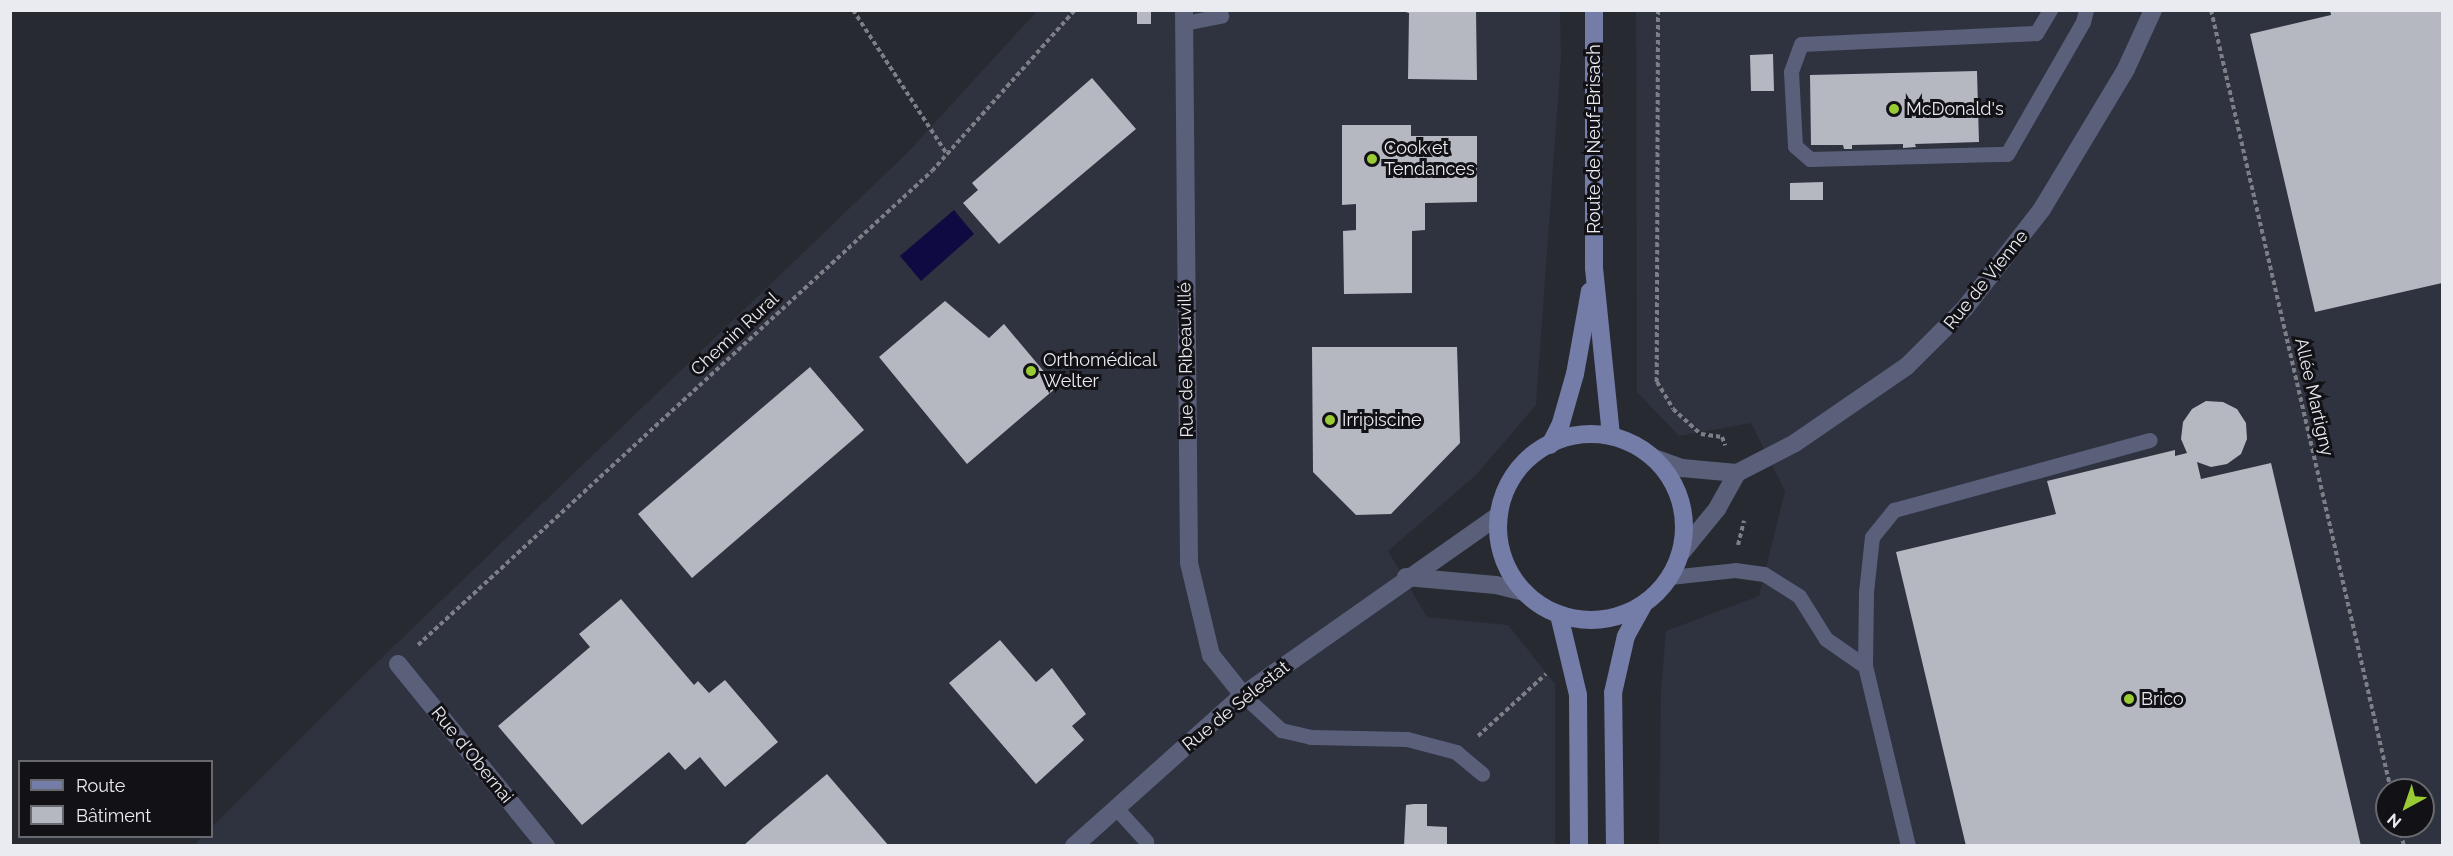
<!DOCTYPE html>
<meta charset="utf-8">
<style>
body{margin:0}
#map{position:relative;width:2453px;height:856px;overflow:hidden;background:#282a31;font-family:Raleway,sans-serif}
div>[style]{position:absolute}
[style*='--x']{left:calc(var(--x)*1px);top:calc(var(--y)*1px);width:calc(var(--w)*1px);rotate:calc(var(--a)*1deg)}
.built>*{inset:0;background:#2f323f}
.water>*{inset:0;background:#0f0a41}
.building>*{inset:0;background:#b5b7c1}
.path>*{height:4px;margin-top:-2px;transform-origin:0;background:repeating-linear-gradient(90deg,#7e7f86 0 4.5px,transparent 0 7.5px)}
.lane>*{height:15px;margin:-7.5px;padding:0 7.5px;transform-origin:7.5px;border-radius:7.5px;background:#5a5f7a}
.street>*{height:18px;margin:-9px;padding:0 9px;transform-origin:9px;border-radius:9px;background:#5a5f7a}
.secondary>*{height:18px;margin:-9px;padding:0 9px;transform-origin:9px;border-radius:9px;background:#747ca8}
.secondary>.ring{margin:-9px;padding:0;box-sizing:content-box;background:none;border:18px solid #747ca8;border-radius:50%}
.dots>*{width:16px;height:16px;translate:-50% -50%;box-sizing:border-box;border:3px solid #121216;border-radius:50%}
span{translate:-50% -50%;white-space:nowrap;text-align:center;line-height:1.15;-webkit-text-stroke:6px #121216;paint-order:stroke}
.poi-label{font-size:18px;color:#eaebf1}
.left{translate:0 -50%;text-align:left}
.street-label{font-size:18px;color:#eaebf1}
.frame{position:absolute;inset:0;border:12px solid #eaebf1;pointer-events:none}
.legend{position:absolute;left:18px;top:760px;width:195px;height:78px;box-sizing:border-box;background:#121216;border:2px solid #68696e;margin:0;padding:8px 10px;list-style:none;font-size:18px;color:#eaebf1}
.legend li{display:flex;align-items:center;gap:12px;height:30px}
.legend b{width:30px;border:2px solid #68696e}
.north{position:absolute;left:2375px;top:778px;width:60px;height:60px;box-sizing:border-box;background:#121216;border:2px solid #68696e;border-radius:50%;rotate:220deg;font-size:16px;font-weight:700;line-height:24px;text-align:center;color:#eaebf1}
.north::after{content:'';display:block;margin:auto;width:21px;height:27px;background:#99cb35;clip-path:polygon(50% 0,100% 100%,50% 72%,0 100%)}
</style>
<div id="map">
<div class="built">
<div style="clip-path:polygon(1037px 11px,1560px 11px,1561px 57px,1536px 405px,1476px 475px,1388px 551px,1427px 617px,1508px 625px,1555px 684px,1555px 845px,193px 846px,202px 837px,212px 836px,212px 827px,366px 673px,908px 152px)"></div>
<div style="clip-path:polygon(evenodd,1636px 11px,2442px 11px,2442px 845px,1659px 845px,1661px 690px,1666px 631px,1759px 596px,1785px 491px,1751px 423px,1679px 436px,1637px 392px,1636px 11px,2387px 790px,2423px 790px,2423px 826px,2387px 826px,2387px 790px)"></div>
</div>
<div class="water">
<div style="clip-path:polygon(954px 210px,974px 234px,921px 281px,900px 256px)"></div>
</div>
<div class="building">
<div style="clip-path:polygon(1137px 10px,1151px 10px,1151px 24px,1137px 24px)"></div>
<div style="clip-path:polygon(1399px 10px,1476px 10px,1477px 80px,1408px 79px,1409px 13px)"></div>
<div style="clip-path:polygon(2330px 10px,2442px 10px,2442px 283px,2315px 312px,2250px 34px,2331px 15px)"></div>
<div style="clip-path:polygon(1773px 54px,1774px 91px,1751px 91px,1750px 55px)"></div>
<div style="clip-path:polygon(1977px 71px,1979px 142px,1915px 144px,1916px 147px,1903px 148px,1903px 144px,1852px 145px,1852px 149px,1844px 149px,1843px 145px,1811px 145px,1810px 75px)"></div>
<div style="clip-path:polygon(1092px 78px,1136px 129px,999px 244px,963px 203px,978px 190px,972px 183px)"></div>
<div style="clip-path:polygon(1342px 125px,1411px 125px,1411px 136px,1477px 136px,1477px 202px,1425px 203px,1425px 230px,1412px 231px,1412px 293px,1344px 294px,1343px 231px,1356px 230px,1356px 204px,1342px 205px)"></div>
<div style="clip-path:polygon(1823px 182px,1823px 200px,1790px 200px,1790px 183px)"></div>
<div style="clip-path:polygon(945px 301px,989px 338px,1004px 324px,1057px 387px,967px 464px,879px 357px)"></div>
<div style="clip-path:polygon(1312px 347px,1457px 347px,1460px 443px,1391px 514px,1356px 515px,1313px 472px)"></div>
<div style="clip-path:polygon(810px 367px,864px 430px,692px 578px,638px 514px)"></div>
<div style="clip-path:polygon(2206px 401px,2223px 402px,2237px 409px,2246px 423px,2247px 439px,2241px 454px,2227px 464px,2211px 467px,2197px 462px,2201px 479px,2271px 463px,2361px 846px,1966px 846px,1896px 552px,2056px 514px,2047px 481px,2175px 450px,2175px 456px,2187px 453px,2181px 439px,2183px 422px,2192px 409px)"></div>
<div style="clip-path:polygon(621px 599px,694px 685px,698px 681px,709px 693px,725px 680px,778px 742px,725px 787px,700px 757px,685px 770px,669px 752px,582px 825px,498px 726px,590px 647px,579px 634px)"></div>
<div style="clip-path:polygon(1000px 640px,1036px 682px,1052px 668px,1086px 714px,1072px 726px,1084px 740px,1036px 784px,949px 683px)"></div>
<div style="clip-path:polygon(827px 774px,889px 846px,743px 846px,763px 828px)"></div>
<div style="clip-path:polygon(1414px 804px,1427px 804px,1427px 826px,1447px 827px,1447px 846px,1404px 846px,1406px 805px)"></div>
</div>
<div class="path">
<div style="--x:853;--y:10;--w:172;--a:56.9"></div>
<div style="--x:1658;--y:10;--w:372;--a:90.2"></div>
<div style="--x:1657;--y:382;--w:31;--a:59"></div>
<div style="--x:1673;--y:409;--w:38;--a:42"></div>
<div style="--x:1701;--y:434;--w:21;--a:8"></div>
<div style="--x:1722;--y:437;--w:9;--a:69"></div>
<div style="--x:2211;--y:10;--w:800;--a:77.01"></div>
<div style="--x:1738;--y:545;--w:25;--a:-76"></div>
<div style="--x:418;--y:645;--w:699;--a:-42.68"></div>
<div style="--x:932;--y:171;--w:215;--a:-48.4"></div>
<div style="--x:1478;--y:736;--w:92;--a:-42.4"></div>
<div style="--x:2399;--y:826;--w:21;--a:76"></div>
</div>
<div class="lane">
<div style="--x:2050;--y:10;--w:27;--a:121"></div>
<div style="--x:2036;--y:33;--w:235;--a:177.3"></div>
<div style="--x:1801;--y:44;--w:30;--a:110"></div>
<div style="--x:1791;--y:72;--w:74;--a:86.9"></div>
<div style="--x:1795;--y:146;--w:20;--a:41"></div>
<div style="--x:1810;--y:159;--w:197;--a:-1.5"></div>
<div style="--x:2007;--y:154;--w:152;--a:-60.1"></div>
<div style="--x:2083;--y:22;--w:12;--a:-76"></div>
<div style="--x:1184;--y:23;--w:38;--a:-11"></div>
<div style="--x:1670;--y:577;--w:65;--a:-6.1"></div>
<div style="--x:1735;--y:570;--w:29;--a:8"></div>
<div style="--x:1764;--y:574;--w:41;--a:32.2"></div>
<div style="--x:1799;--y:596;--w:51;--a:57.9"></div>
<div style="--x:1826;--y:639;--w:47;--a:34.7"></div>
<div style="--x:1243;--y:695;--w:52;--a:42.6"></div>
<div style="--x:1281;--y:730;--w:31;--a:13"></div>
<div style="--x:1311;--y:737;--w:96;--a:1.2"></div>
<div style="--x:1407;--y:739;--w:51;--a:14.9"></div>
<div style="--x:1456;--y:752;--w:34;--a:40"></div>
<div style="--x:1116;--y:808;--w:45;--a:47.7"></div>
<div style="--x:1908;--y:846;--w:185;--a:-103.4"></div>
<div style="--x:1865;--y:666;--w:74;--a:-89.2"></div>
<div style="--x:1866;--y:592;--w:55;--a:-83.8"></div>
<div style="--x:1872;--y:537;--w:35;--a:-51"></div>
<div style="--x:1894;--y:510;--w:265;--a:-15.3"></div>
</div>
<div class="street">
<div style="--x:1184;--y:10;--w:553;--a:89.48"></div>
<div style="--x:1189;--y:563;--w:95;--a:76.6"></div>
<div style="--x:1211;--y:655;--w:51;--a:51.3"></div>
<div style="--x:1654;--y:458;--w:30;--a:20"></div>
<div style="--x:1682;--y:468;--w:55;--a:5.2"></div>
<div style="--x:1737;--y:473;--w:65;--a:-27.3"></div>
<div style="--x:1795;--y:443;--w:136;--a:-34.5"></div>
<div style="--x:1907;--y:366;--w:82;--a:-45"></div>
<div style="--x:1965;--y:308;--w:125;--a:-52.1"></div>
<div style="--x:2042;--y:209;--w:163;--a:-59"></div>
<div style="--x:2126;--y:69;--w:65;--a:-65.4"></div>
<div style="--x:1681;--y:553;--w:57;--a:-50.7"></div>
<div style="--x:1717;--y:509;--w:41;--a:-60.9"></div>
<div style="--x:1406;--y:577;--w:90;--a:5.1"></div>
<div style="--x:1496;--y:585;--w:30;--a:14"></div>
<div style="--x:398;--y:664;--w:235;--a:50.9"></div>
<div style="--x:1074;--y:846;--w:227;--a:-41.8"></div>
<div style="--x:1243;--y:695;--w:313;--a:-35.1"></div>
</div>
<div class="secondary">
<div style="--x:1594;--y:10;--w:258;--a:90"></div>
<div style="--x:1594;--y:268;--w:169;--a:84.2"></div>
<div class="ring" style="left:1498px;top:434px;width:168px;height:168px"></div>
<div style="--x:1550;--y:445;--w:25;--a:-63"></div>
<div style="--x:1561;--y:423;--w:51;--a:-74.1"></div>
<div style="--x:1575;--y:374;--w:84;--a:-79.8"></div>
<div style="--x:1559;--y:615;--w:82;--a:76.6"></div>
<div style="--x:1578;--y:695;--w:151;--a:89.6"></div>
<div style="--x:1615;--y:846;--w:153;--a:-90.7"></div>
<div style="--x:1613;--y:693;--w:58;--a:-77.2"></div>
<div style="--x:1626;--y:636;--w:35;--a:-61"></div>
</div>
<div class="dots">
<div style="left:1894px;top:109px;background:#99cb35"></div>
<div style="left:1372px;top:159px;background:#99cb35"></div>
<div style="left:1031px;top:371px;background:#99cb35"></div>
<div style="left:1330px;top:420px;background:#99cb35"></div>
<div style="left:2129px;top:699px;background:#99cb35"></div>
</div>
<div class="poi-label">
<span class="left" style="left:1906px;top:109px">McDonald's</span>
<span class="left" style="left:1384px;top:159px">Cook et<br>Tendances</span>
<span class="left" style="left:1043px;top:371px">Orthomédical<br>Welter</span>
<span class="left" style="left:1342px;top:420px">Irripiscine</span>
<span class="left" style="left:2141px;top:699px">Brico</span>
</div>
<div class="street-label">
<span style="left:1594px;top:139px;rotate:-90deg">Route de Neuf-Brisach</span>
<span style="left:1986px;top:280px;rotate:-51deg">Rue de Vienne</span>
<span style="left:735px;top:334px;rotate:-43deg">Chemin Rural</span>
<span style="left:1186px;top:360px;rotate:-91deg">Rue de Ribeauvillé</span>
<span style="left:2314px;top:397px;rotate:77deg">Allée Martigny</span>
<span style="left:1236px;top:706px;rotate:-39deg">Rue de Sélestat</span>
<span style="left:472px;top:755px;rotate:51deg">Rue d'Obernai</span>
</div>
<div class="frame"></div>
<ul class="legend">
<li><b style="height:8px;background:#747ca8"></b>Route</li>
<li><b style="height:16px;background:#b5b7c1"></b>Bâtiment</li>
</ul>
<div class="north">N</div>
</div>
